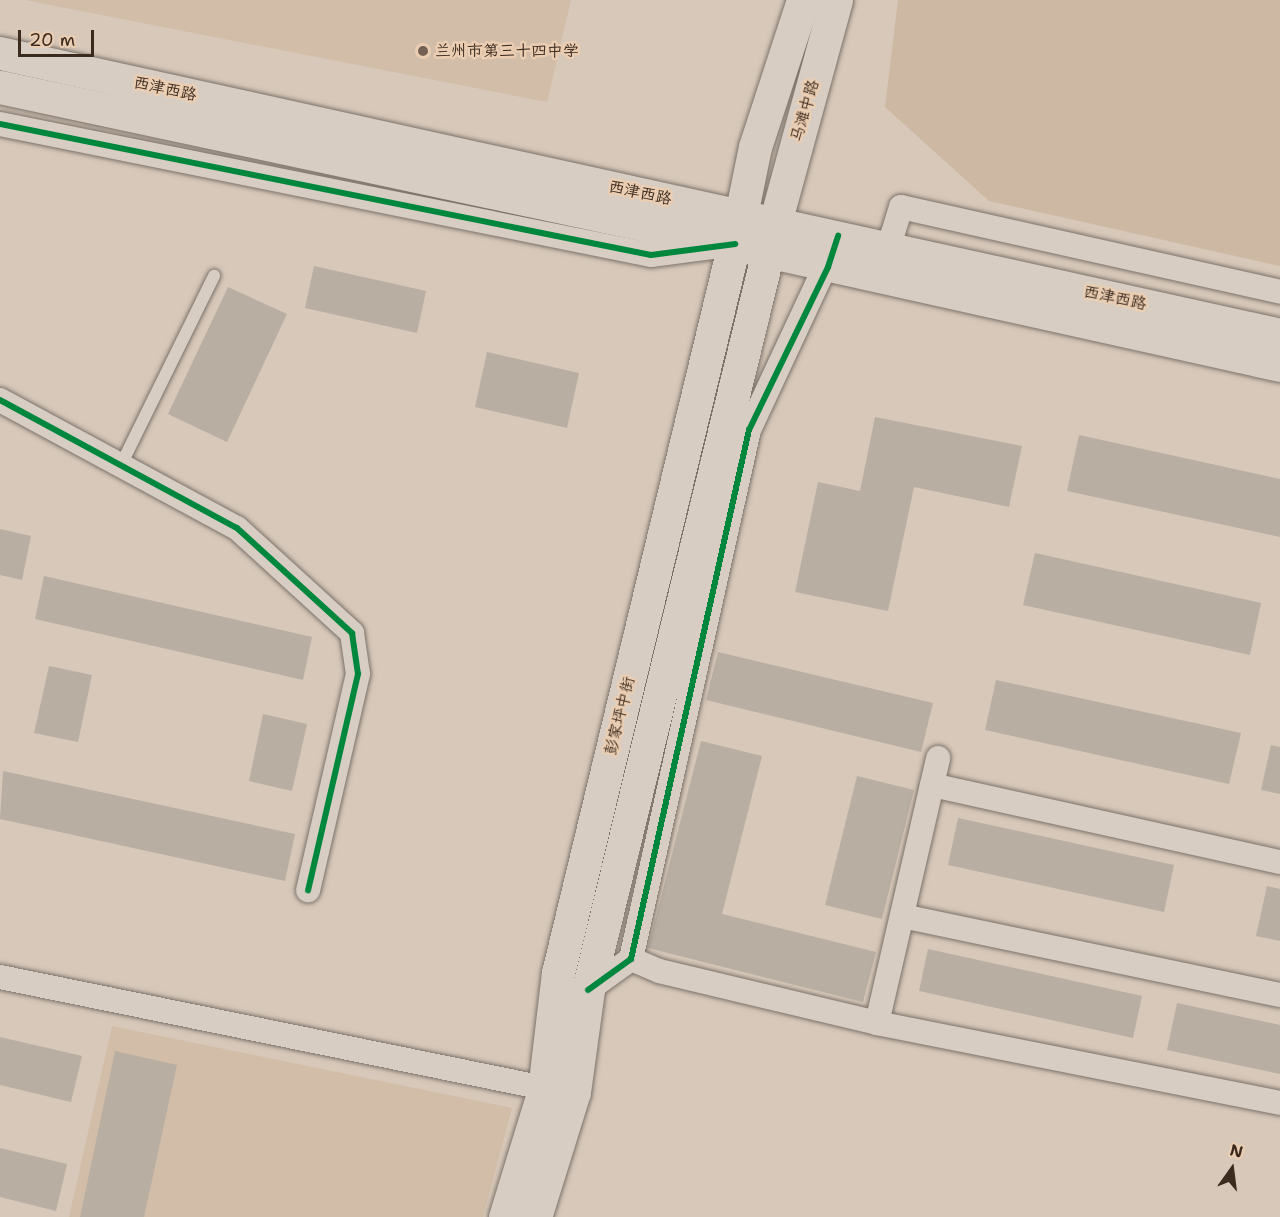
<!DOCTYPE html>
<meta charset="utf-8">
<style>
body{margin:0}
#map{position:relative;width:1280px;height:1217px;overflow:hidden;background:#d7c8b9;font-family:"Shantell Sans","LXGW WenKai TC",sans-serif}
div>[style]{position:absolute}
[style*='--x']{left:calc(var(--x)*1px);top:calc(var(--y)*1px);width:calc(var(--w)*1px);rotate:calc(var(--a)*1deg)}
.built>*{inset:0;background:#d2bda8}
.green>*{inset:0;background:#cdb8a4}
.building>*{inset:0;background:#b9aea2}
.roads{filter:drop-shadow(0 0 2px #7c7269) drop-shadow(0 0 2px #7c7269)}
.lane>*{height:12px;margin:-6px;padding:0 6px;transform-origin:6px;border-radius:6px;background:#d8cdc3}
.street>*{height:24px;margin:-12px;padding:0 12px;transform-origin:12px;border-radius:12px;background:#d8cdc3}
.secondary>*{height:33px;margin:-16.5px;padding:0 16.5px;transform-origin:16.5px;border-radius:16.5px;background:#d8cdc3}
.primary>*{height:33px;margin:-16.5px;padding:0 16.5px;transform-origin:16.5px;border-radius:16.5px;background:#d8cdc3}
.cycleway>*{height:6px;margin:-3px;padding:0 3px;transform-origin:3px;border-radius:3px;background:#00873e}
.dots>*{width:16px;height:16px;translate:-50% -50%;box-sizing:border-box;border:3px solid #ebceb2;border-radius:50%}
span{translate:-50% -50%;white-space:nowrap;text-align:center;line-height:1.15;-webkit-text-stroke:5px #ebceb2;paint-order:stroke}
.poi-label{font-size:16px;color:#3b2a1e}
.left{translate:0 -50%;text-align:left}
.street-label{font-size:16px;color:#3b2a1e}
.north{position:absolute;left:1202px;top:1139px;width:60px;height:60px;-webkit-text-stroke:4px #ebceb2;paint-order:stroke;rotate:14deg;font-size:16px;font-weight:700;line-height:24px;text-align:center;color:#3b2a1e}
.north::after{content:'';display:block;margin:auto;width:21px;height:27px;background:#3b2a1e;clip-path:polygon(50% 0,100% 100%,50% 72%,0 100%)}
.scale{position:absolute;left:18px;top:30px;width:76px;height:27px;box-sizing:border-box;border:3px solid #3b2a1e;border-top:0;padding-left:8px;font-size:18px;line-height:21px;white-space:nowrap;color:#3b2a1e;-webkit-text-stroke:4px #ebceb2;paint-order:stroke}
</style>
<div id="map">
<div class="built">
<div style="clip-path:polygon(25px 0,571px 0,547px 102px)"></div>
<div style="clip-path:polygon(112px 1026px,512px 1108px,483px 1217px,69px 1217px)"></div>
</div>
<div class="green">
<div style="clip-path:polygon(898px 0,1280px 0,1280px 266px,989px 201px,885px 107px)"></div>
</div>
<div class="building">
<div style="clip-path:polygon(314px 266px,426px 291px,417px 333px,305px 308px)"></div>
<div style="clip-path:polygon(228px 287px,287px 314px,227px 442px,168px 414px)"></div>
<div style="clip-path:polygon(487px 352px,579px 373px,567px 428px,475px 407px)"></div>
<div style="clip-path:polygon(875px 417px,1022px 446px,1009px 507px,914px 487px,888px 611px,795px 592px,818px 482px,860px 491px)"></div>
<div style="clip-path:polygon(1079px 435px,1280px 479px,1280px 537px,1067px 491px)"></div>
<div style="clip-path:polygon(0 529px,31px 536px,22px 580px,0 575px)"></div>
<div style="clip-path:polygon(1035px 553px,1261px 603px,1250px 655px,1023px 605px)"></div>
<div style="clip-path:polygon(44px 576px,312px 637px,303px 680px,35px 619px)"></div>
<div style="clip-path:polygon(718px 652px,933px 703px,921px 752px,706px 700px)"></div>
<div style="clip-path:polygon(49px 666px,92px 675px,78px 742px,34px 733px)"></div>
<div style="clip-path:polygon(996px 680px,1241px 733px,1229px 784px,985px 730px)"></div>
<div style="clip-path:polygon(263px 714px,307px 724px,292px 791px,249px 781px)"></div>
<div style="clip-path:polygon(701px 741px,762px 756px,722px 914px,876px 952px,863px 1002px,648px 948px)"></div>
<div style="clip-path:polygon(1271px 745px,1280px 747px,1280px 794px,1261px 790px)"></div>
<div style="clip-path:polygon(3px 771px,295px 834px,285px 881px,0 819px)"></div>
<div style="clip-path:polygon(857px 776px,914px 790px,882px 919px,825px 905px)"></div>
<div style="clip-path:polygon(958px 818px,1174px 865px,1164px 912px,948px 865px)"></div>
<div style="clip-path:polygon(1267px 886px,1280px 889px,1280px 941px,1256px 936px)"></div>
<div style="clip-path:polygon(928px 949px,1142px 996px,1133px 1038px,919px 991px)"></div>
<div style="clip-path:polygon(1177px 1003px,1280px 1025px,1280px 1074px,1167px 1050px)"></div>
<div style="clip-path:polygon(0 1037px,82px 1056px,71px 1102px,0 1085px)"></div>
<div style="clip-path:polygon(115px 1051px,177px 1065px,144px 1217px,80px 1217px)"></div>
<div style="clip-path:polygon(0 1148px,67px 1164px,56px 1211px,0 1197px)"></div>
</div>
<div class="roads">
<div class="lane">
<div style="--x:121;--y:465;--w:211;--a:-63.8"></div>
</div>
<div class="street">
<div style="--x:0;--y:124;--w:664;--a:11.38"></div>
<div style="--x:651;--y:255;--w:69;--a:-7.5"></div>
<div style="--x:888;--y:249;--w:44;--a:-72.8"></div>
<div style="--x:901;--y:207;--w:388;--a:12.6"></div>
<div style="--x:0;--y:400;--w:269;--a:28.4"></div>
<div style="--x:237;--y:528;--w:156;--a:42.4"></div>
<div style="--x:352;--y:633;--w:41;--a:81.7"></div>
<div style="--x:358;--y:674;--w:222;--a:103"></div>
<div style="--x:932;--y:785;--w:356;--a:12.5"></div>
<div style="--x:902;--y:916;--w:386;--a:11.8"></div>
<div style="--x:631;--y:959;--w:30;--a:23"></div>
<div style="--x:659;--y:971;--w:224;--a:13.4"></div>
<div style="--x:877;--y:1023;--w:411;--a:11.2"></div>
<div style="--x:0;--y:977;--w:571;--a:11.53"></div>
<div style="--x:588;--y:990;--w:53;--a:-35.8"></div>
<div style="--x:631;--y:959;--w:542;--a:-77.43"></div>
<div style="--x:749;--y:430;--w:199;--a:-65"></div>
<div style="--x:877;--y:1023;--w:272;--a:-77"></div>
</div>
<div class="secondary">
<div style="--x:741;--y:215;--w:69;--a:-78.4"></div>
<div style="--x:755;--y:147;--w:155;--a:-71.9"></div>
<div style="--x:775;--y:223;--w:231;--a:-74.7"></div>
</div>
<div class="primary">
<div style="--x:0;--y:53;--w:1311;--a:12.42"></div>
<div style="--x:0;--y:87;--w:752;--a:12.06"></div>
<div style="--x:735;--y:244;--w:558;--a:12.52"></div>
<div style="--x:505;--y:1217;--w:133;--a:-72.9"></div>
<div style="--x:544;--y:1090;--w:118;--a:-83.2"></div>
<div style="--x:558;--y:973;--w:772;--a:-76.43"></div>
<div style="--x:535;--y:1217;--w:131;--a:-72.7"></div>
<div style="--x:574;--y:1092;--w:103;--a:-82.2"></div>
<div style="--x:588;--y:990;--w:781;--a:-76.3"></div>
</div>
</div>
<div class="cycleway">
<div style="--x:0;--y:124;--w:664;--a:11.38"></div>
<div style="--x:651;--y:255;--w:85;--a:-7.5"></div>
<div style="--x:0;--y:400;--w:269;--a:28.4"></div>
<div style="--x:237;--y:528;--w:156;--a:42.4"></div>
<div style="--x:352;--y:633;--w:41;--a:81.7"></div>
<div style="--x:358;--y:674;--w:222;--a:103"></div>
<div style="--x:588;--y:990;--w:53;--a:-35.8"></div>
<div style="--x:631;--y:959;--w:542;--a:-77.43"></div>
<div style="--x:749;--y:430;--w:181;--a:-64.1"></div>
<div style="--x:828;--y:267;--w:33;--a:-72"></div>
</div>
<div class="dots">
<div style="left:423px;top:51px;background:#726154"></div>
</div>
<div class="poi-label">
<span class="left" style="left:435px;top:51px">兰州市第三十四中学</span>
</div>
<div class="street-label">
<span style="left:165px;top:89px;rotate:12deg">西津西路</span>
<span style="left:805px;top:111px;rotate:-74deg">马滩中路</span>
<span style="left:640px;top:193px;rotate:12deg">西津西路</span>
<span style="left:1115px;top:298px;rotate:12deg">西津西路</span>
<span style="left:620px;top:716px;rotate:-76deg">彭家坪中街</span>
</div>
<div class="north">N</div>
<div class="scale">20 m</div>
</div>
